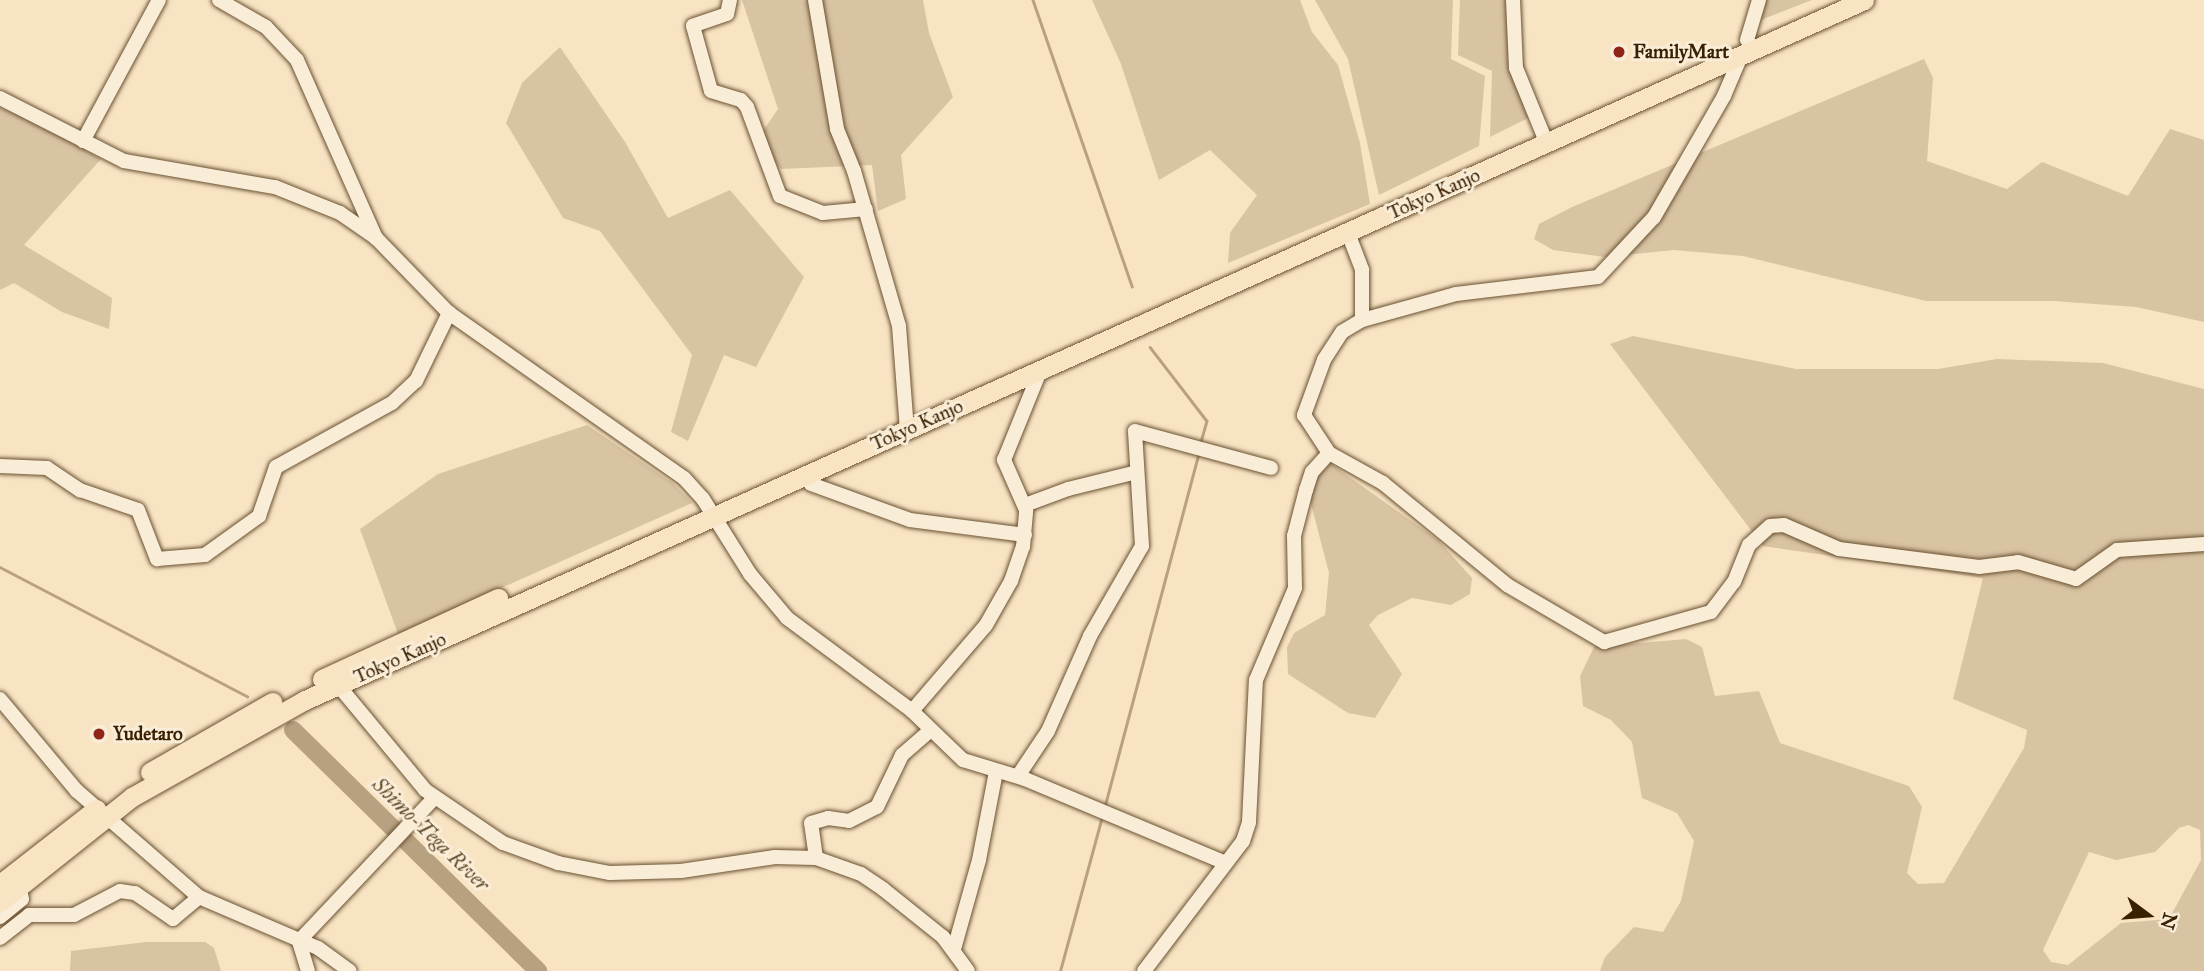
<!DOCTYPE html>
<style>
body{margin:0}
#map{position:relative;width:2204px;height:971px;overflow:hidden;background:#f8e4c3;font-family:"IM FELL Great Primer",serif}
div>[style]{position:absolute}
[style*='--x']{left:calc(var(--x)*1px);top:calc(var(--y)*1px);width:calc(var(--w)*1px);rotate:calc(var(--a)*1deg)}
.green>*{inset:0;background:#d8c3a2}
.stream>*{height:2.5px;margin:-1.25px;padding:0 1.25px;transform-origin:1.25px;border-radius:1.25px;background:#b7a181}
.river>*{height:18px;margin:-9px;padding:0 9px;transform-origin:9px;border-radius:9px;background:#b7a181}
.roads{filter:drop-shadow(0 0 2px #695132) drop-shadow(0 0 2px #695132)}
.minor>*{height:14px;margin:-7px;padding:0 7px;transform-origin:7px;border-radius:7px;background:#faedd8}
.highway>*{height:19px;margin:-9.5px;padding:0 9.5px;transform-origin:9.5px;border-radius:9.5px;background:#f8e4c3}
.dots>*{width:19px;height:19px;translate:-50% -50%;box-sizing:border-box;border:4px solid #faedd8;border-radius:50%}
span{translate:-50% -50%;white-space:nowrap;text-align:center;line-height:1.15;-webkit-text-stroke:6px #faedd8;paint-order:stroke}
.poi-label{font-size:19px;color:#392001;font-weight:700}
.left{translate:0 -50%;text-align:left}
.street-label{font-size:19px;color:#392001}
.water-label{font-size:21px;color:#654d2e;font-style:italic}
.north{position:absolute;left:2113px;top:880px;width:70px;height:70px;-webkit-text-stroke:5px #faedd8;paint-order:stroke;rotate:106deg;font-size:19px;font-weight:700;line-height:28px;text-align:center;color:#392001}
.north::after{content:'';display:block;margin:auto;width:24px;height:32px;background:#392001;clip-path:polygon(50% 0,100% 100%,50% 72%,0 100%)}
</style>
<div id="map">
<div class="green">
<div style="clip-path:polygon(742px 0,923px 0,929px 33px,953px 97px,901px 155px,906px 199px,878px 211px,872px 165px,781px 169px,756px 141px,778px 109px)"></div>
<div style="clip-path:polygon(1092px 0,1300px 0,1312px 32px,1338px 65px,1360px 143px,1370px 204px,1228px 263px,1230px 233px,1257px 195px,1210px 150px,1159px 180px,1121px 64px)"></div>
<div style="clip-path:polygon(1315px 0,1453px 0,1451px 59px,1485px 76px,1479px 146px,1379px 195px,1348px 59px)"></div>
<div style="clip-path:polygon(1460px 0,1516px 0,1530px 117px,1490px 137px,1492px 71px,1458px 55px)"></div>
<div style="clip-path:polygon(1764px 0,1812px 0,1758px 21px)"></div>
<div style="clip-path:polygon(560px 47px,625px 142px,668px 218px,730px 190px,804px 277px,756px 367px,724px 355px,688px 441px,671px 432px,692px 355px,600px 231px,563px 218px,506px 123px,522px 83px)"></div>
<div style="clip-path:polygon(1924px 59px,1933px 78px,1927px 161px,2007px 189px,2042px 162px,2128px 196px,2170px 129px,2204px 140px,2204px 322px,2136px 307px,2054px 301px,1926px 301px,1743px 256px,1674px 250px,1605px 257px,1553px 250px,1534px 239px,1539px 224px,1572px 207px)"></div>
<div style="clip-path:polygon(0 108px,31px 119px,101px 159px,24px 245px,112px 298px,109px 329px,62px 312px,14px 283px,0 290px)"></div>
<div style="clip-path:polygon(evenodd,1633px 336px,1796px 369px,1938px 369px,1997px 359px,2103px 363px,2204px 389px,2204px 971px,1600px 971px,1605px 957px,1634px 927px,1663px 932px,1681px 901px,1694px 841px,1677px 813px,1642px 798px,1632px 742px,1611px 720px,1583px 706px,1580px 676px,1594px 647px,1686px 639px,1702px 647px,1715px 696px,1759px 691px,1780px 743px,1909px 786px,1922px 807px,1907px 873px,1918px 884px,1944px 883px,2024px 748px,2027px 730px,1953px 699px,1983px 578px,1763px 546px,1610px 344px,1633px 336px,2188px 825px,2200px 830px,2201px 860px,2169px 919px,2121px 923px,2068px 965px,2051px 962px,2043px 950px,2089px 852px,2116px 860px,2155px 852px,2179px 828px,2188px 825px)"></div>
<div style="clip-path:polygon(587px 425px,674px 484px,692px 503px,398px 634px,360px 529px,438px 474px)"></div>
<div style="clip-path:polygon(1331px 464px,1438px 540px,1472px 578px,1470px 594px,1451px 605px,1412px 598px,1378px 615px,1369px 625px,1402px 674px,1375px 718px,1348px 713px,1288px 674px,1287px 647px,1294px 633px,1325px 615px,1329px 573px,1310px 500px,1318px 473px)"></div>
<div style="clip-path:polygon(146px 942px,205px 942px,214px 948px,221px 971px,70px 971px,71px 951px)"></div>
</div>
<div class="stream">
<div style="--x:1033;--y:0;--w:303;--a:70.9"></div>
<div style="--x:1150;--y:347;--w:93;--a:52.4"></div>
<div style="--x:1207;--y:421;--w:22;--a:106"></div>
<div style="--x:0;--y:567;--w:279;--a:27.6"></div>
<div style="--x:1105;--y:805;--w:365;--a:-75.1"></div>
<div style="--x:1060;--y:971;--w:156;--a:-74.8"></div>
</div>
<div class="river">
<div style="--x:293;--y:730;--w:344;--a:44.5"></div>
</div>
<div class="roads">
<div class="minor">
<div style="--x:219;--y:0;--w:54;--a:29.9"></div>
<div style="--x:266;--y:27;--w:45;--a:46.8"></div>
<div style="--x:297;--y:60;--w:195;--a:66.1"></div>
<div style="--x:730;--y:0;--w:14;--a:102"></div>
<div style="--x:727;--y:14;--w:36;--a:161"></div>
<div style="--x:693;--y:26;--w:67;--a:74.5"></div>
<div style="--x:711;--y:91;--w:31;--a:17"></div>
<div style="--x:741;--y:100;--w:9;--a:49"></div>
<div style="--x:747;--y:107;--w:95;--a:69.7"></div>
<div style="--x:780;--y:196;--w:46;--a:21.6"></div>
<div style="--x:823;--y:213;--w:43;--a:-5.3"></div>
<div style="--x:815;--y:0;--w:131;--a:80.3"></div>
<div style="--x:837;--y:129;--w:45;--a:68"></div>
<div style="--x:854;--y:171;--w:161;--a:73.8"></div>
<div style="--x:899;--y:326;--w:103;--a:85.6"></div>
<div style="--x:1513;--y:0;--w:68;--a:87.5"></div>
<div style="--x:1516;--y:68;--w:82;--a:67.8"></div>
<div style="--x:1747;--y:40;--w:42;--a:-73.3"></div>
<div style="--x:1741;--y:56;--w:43;--a:113"></div>
<div style="--x:1724;--y:96;--w:140;--a:120"></div>
<div style="--x:1654;--y:217;--w:82;--a:133"></div>
<div style="--x:1598;--y:277;--w:143;--a:173.2"></div>
<div style="--x:1456;--y:294;--w:98;--a:164.5"></div>
<div style="--x:1362;--y:320;--w:23;--a:149"></div>
<div style="--x:1342;--y:332;--w:33;--a:123"></div>
<div style="--x:1324;--y:360;--w:59;--a:110"></div>
<div style="--x:1304;--y:415;--w:45;--a:56.7"></div>
<div style="--x:1329;--y:453;--w:62;--a:29.1"></div>
<div style="--x:1383;--y:483;--w:161;--a:39.4"></div>
<div style="--x:1507;--y:585;--w:113;--a:30.4"></div>
<div style="--x:1604;--y:642;--w:111;--a:-15.7"></div>
<div style="--x:1711;--y:612;--w:38;--a:-53"></div>
<div style="--x:1734;--y:582;--w:40;--a:-68"></div>
<div style="--x:1749;--y:545;--w:28;--a:-42"></div>
<div style="--x:1770;--y:526;--w:14;--a:-4"></div>
<div style="--x:1784;--y:525;--w:60;--a:23.6"></div>
<div style="--x:1839;--y:549;--w:141;--a:7.3"></div>
<div style="--x:1979;--y:567;--w:39;--a:-7"></div>
<div style="--x:2018;--y:562;--w:60;--a:16.3"></div>
<div style="--x:2076;--y:579;--w:50;--a:-35.3"></div>
<div style="--x:2117;--y:550;--w:87;--a:-3.9"></div>
<div style="--x:0;--y:98;--w:139;--a:26.9"></div>
<div style="--x:124;--y:161;--w:153;--a:9.8"></div>
<div style="--x:275;--y:187;--w:70;--a:21.8"></div>
<div style="--x:340;--y:213;--w:44;--a:34.8"></div>
<div style="--x:376;--y:238;--w:105;--a:45.8"></div>
<div style="--x:449;--y:313;--w:287;--a:35.1"></div>
<div style="--x:684;--y:478;--w:28;--a:48"></div>
<div style="--x:703;--y:499;--w:89;--a:57.9"></div>
<div style="--x:750;--y:574;--w:57;--a:49.9"></div>
<div style="--x:787;--y:618;--w:156;--a:36.6"></div>
<div style="--x:912;--y:711;--w:71;--a:43.9"></div>
<div style="--x:963;--y:760;--w:65;--a:17"></div>
<div style="--x:1025;--y:779;--w:215;--a:22.7"></div>
<div style="--x:83;--y:141;--w:160;--a:-61.7"></div>
<div style="--x:1348;--y:233;--w:40;--a:69"></div>
<div style="--x:1362;--y:270;--w:50;--a:90"></div>
<div style="--x:0;--y:466;--w:47;--a:2.4"></div>
<div style="--x:47;--y:468;--w:40;--a:34"></div>
<div style="--x:80;--y:490;--w:61;--a:19"></div>
<div style="--x:138;--y:510;--w:53;--a:68.8"></div>
<div style="--x:157;--y:559;--w:48;--a:-4.8"></div>
<div style="--x:205;--y:555;--w:67;--a:-35.8"></div>
<div style="--x:259;--y:516;--w:52;--a:-70.9"></div>
<div style="--x:276;--y:467;--w:132;--a:-28.9"></div>
<div style="--x:392;--y:403;--w:33;--a:-43"></div>
<div style="--x:416;--y:381;--w:76;--a:-64.1"></div>
<div style="--x:804;--y:475;--w:11;--a:52"></div>
<div style="--x:811;--y:484;--w:105;--a:20"></div>
<div style="--x:910;--y:520;--w:116;--a:7.4"></div>
<div style="--x:1025;--y:505;--w:46;--a:-20.4"></div>
<div style="--x:1068;--y:489;--w:71;--a:-13.8"></div>
<div style="--x:333;--y:679;--w:144;--a:50.3"></div>
<div style="--x:425;--y:790;--w:94;--a:34.2"></div>
<div style="--x:503;--y:843;--w:59;--a:20"></div>
<div style="--x:558;--y:863;--w:53;--a:10.9"></div>
<div style="--x:610;--y:873;--w:71;--a:-1.6"></div>
<div style="--x:681;--y:871;--w:95;--a:-8.5"></div>
<div style="--x:775;--y:857;--w:41;--a:1.4"></div>
<div style="--x:816;--y:858;--w:48;--a:19.6"></div>
<div style="--x:861;--y:874;--w:27;--a:34"></div>
<div style="--x:883;--y:889;--w:77;--a:38.7"></div>
<div style="--x:943;--y:937;--w:42;--a:53.7"></div>
<div style="--x:0;--y:699;--w:120;--a:50.1"></div>
<div style="--x:77;--y:791;--w:162;--a:41"></div>
<div style="--x:199;--y:897;--w:129;--a:23.2"></div>
<div style="--x:318;--y:948;--w:39;--a:36"></div>
<div style="--x:912;--y:711;--w:113;--a:-49.3"></div>
<div style="--x:986;--y:625;--w:51;--a:-60.4"></div>
<div style="--x:1011;--y:581;--w:36;--a:-71"></div>
<div style="--x:1023;--y:547;--w:37;--a:-85"></div>
<div style="--x:1026;--y:510;--w:55;--a:-113.7"></div>
<div style="--x:1004;--y:460;--w:98;--a:-67.9"></div>
<div style="--x:1018;--y:776;--w:54;--a:-56.3"></div>
<div style="--x:1048;--y:731;--w:104;--a:-66.1"></div>
<div style="--x:1090;--y:636;--w:104;--a:-60"></div>
<div style="--x:1142;--y:546;--w:115;--a:-93.5"></div>
<div style="--x:1135;--y:431;--w:141;--a:15.2"></div>
<div style="--x:816;--y:858;--w:35;--a:-98"></div>
<div style="--x:811;--y:823;--w:18;--a:-16"></div>
<div style="--x:828;--y:818;--w:21;--a:8"></div>
<div style="--x:849;--y:821;--w:31;--a:-27"></div>
<div style="--x:877;--y:807;--w:58;--a:-64.3"></div>
<div style="--x:902;--y:755;--w:38;--a:-41"></div>
<div style="--x:0;--y:917;--w:28;--a:-39"></div>
<div style="--x:22;--y:899;--w:13;--a:-103"></div>
<div style="--x:0;--y:938;--w:37;--a:-38"></div>
<div style="--x:29;--y:915;--w:45;--a:0"></div>
<div style="--x:74;--y:915;--w:52;--a:-27.6"></div>
<div style="--x:120;--y:891;--w:15;--a:8"></div>
<div style="--x:135;--y:893;--w:46;--a:34.4"></div>
<div style="--x:173;--y:919;--w:34;--a:-40"></div>
<div style="--x:954;--y:949;--w:92;--a:-74.3"></div>
<div style="--x:979;--y:860;--w:90;--a:-79.1"></div>
<div style="--x:308;--y:971;--w:31;--a:-107"></div>
<div style="--x:299;--y:941;--w:197;--a:-46.6"></div>
<div style="--x:1144;--y:971;--w:163;--a:-52.7"></div>
<div style="--x:1243;--y:841;--w:20;--a:-72"></div>
<div style="--x:1249;--y:822;--w:142;--a:-87.2"></div>
<div style="--x:1256;--y:680;--w:100;--a:-67"></div>
<div style="--x:1295;--y:588;--w:52;--a:-91.1"></div>
<div style="--x:1294;--y:536;--w:48;--a:-75.4"></div>
<div style="--x:1306;--y:490;--w:19;--a:-72"></div>
<div style="--x:1312;--y:472;--w:25;--a:-48"></div>
</div>
<div class="highway">
<div style="--x:322;--y:679;--w:194;--a:-24.7"></div>
<div style="--x:150;--y:772;--w:141;--a:-29.8"></div>
<div style="--x:0;--y:884;--w:122;--a:-38"></div>
<div style="--x:0;--y:902;--w:169;--a:-38.5"></div>
<div style="--x:132;--y:797;--w:198;--a:-29.3"></div>
<div style="--x:305;--y:700;--w:1709;--a:-24.18"></div>
</div>
</div>
<div class="dots">
<div style="left:1619px;top:52px;background:#8f2418"></div>
<div style="left:99px;top:734px;background:#8f2418"></div>
</div>
<div class="poi-label">
<span class="left" style="left:1633px;top:52px">FamilyMart</span>
<span class="left" style="left:113px;top:734px">Yudetaro</span>
</div>
<div class="street-label">
<span style="left:1434px;top:194px;rotate:-24deg">Tokyo Kanjo</span>
<span style="left:917px;top:425px;rotate:-24deg">Tokyo Kanjo</span>
<span style="left:400px;top:658px;rotate:-24deg">Tokyo Kanjo</span>
</div>
<div class="water-label">
<span style="left:431px;top:834px;rotate:44deg">Shimo-Tega River</span>
</div>
<div class="north">N</div>
</div>
